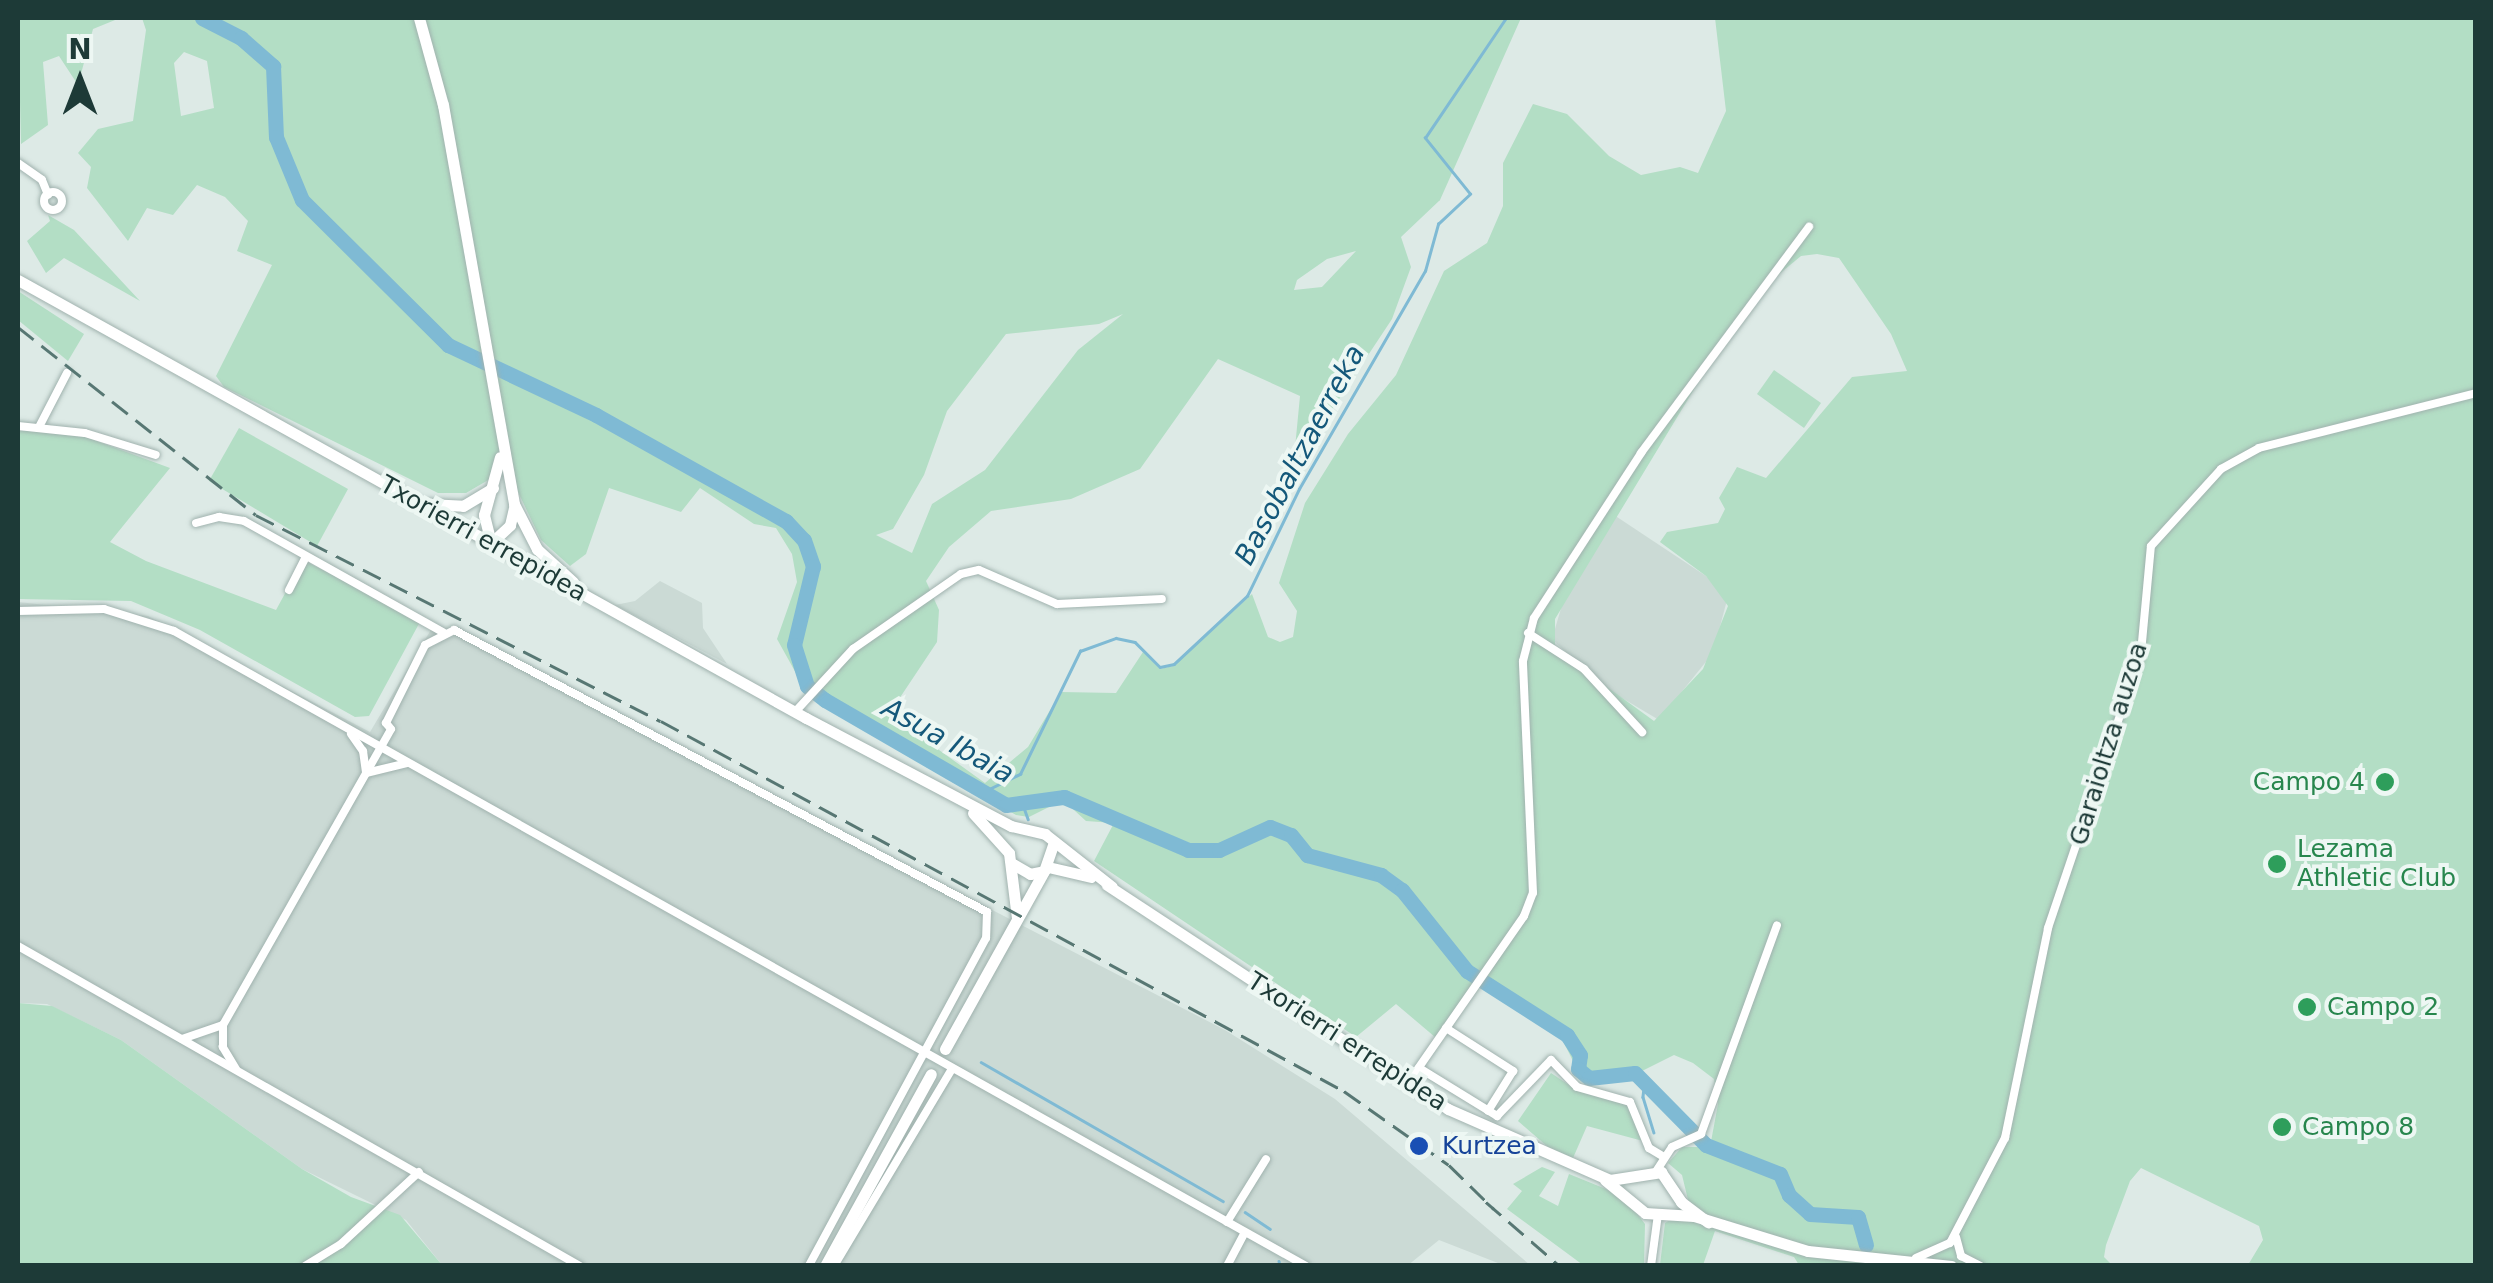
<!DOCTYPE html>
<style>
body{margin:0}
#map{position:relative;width:2493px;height:1283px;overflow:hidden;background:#ddeae6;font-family:"DejaVu Sans",sans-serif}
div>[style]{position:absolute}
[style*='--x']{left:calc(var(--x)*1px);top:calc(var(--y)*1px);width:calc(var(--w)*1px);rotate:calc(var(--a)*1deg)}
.built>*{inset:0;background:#cbdad5}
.green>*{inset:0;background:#b3dec5}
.stream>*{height:2.5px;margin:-1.25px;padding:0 1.25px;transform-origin:1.25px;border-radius:1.25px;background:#7fbad4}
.river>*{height:15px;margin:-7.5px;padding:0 7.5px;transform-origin:7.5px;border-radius:7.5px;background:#7fbad4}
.roads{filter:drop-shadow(0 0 2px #a0b2ae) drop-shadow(0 0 2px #a0b2ae)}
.street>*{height:8px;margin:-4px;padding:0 4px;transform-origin:4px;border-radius:4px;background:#fff}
.street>.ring{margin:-4px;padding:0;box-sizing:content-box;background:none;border:8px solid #fff;border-radius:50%}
.secondary>*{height:11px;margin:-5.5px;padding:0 5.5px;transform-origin:5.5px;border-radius:5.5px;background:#fff}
.rail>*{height:2.5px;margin-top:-1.25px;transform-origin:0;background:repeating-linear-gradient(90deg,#577773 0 20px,transparent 0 30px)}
.dots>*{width:28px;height:28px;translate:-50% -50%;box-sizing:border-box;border:5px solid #edf7f3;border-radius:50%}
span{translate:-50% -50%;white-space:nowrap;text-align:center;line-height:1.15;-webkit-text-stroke:8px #edf7f3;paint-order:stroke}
.street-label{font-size:25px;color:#1d3a37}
.leisure-label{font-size:25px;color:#27864d}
.right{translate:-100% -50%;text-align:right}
.left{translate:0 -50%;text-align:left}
.transit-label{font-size:25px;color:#164399}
.water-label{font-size:28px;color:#14587a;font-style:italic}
.frame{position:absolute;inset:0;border:20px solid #1d3a37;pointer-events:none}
.north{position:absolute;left:30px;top:30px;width:100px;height:100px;-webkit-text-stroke:8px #edf7f3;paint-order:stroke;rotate:0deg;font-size:28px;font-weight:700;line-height:40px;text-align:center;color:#1d3a37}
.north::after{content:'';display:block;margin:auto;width:35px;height:45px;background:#1d3a37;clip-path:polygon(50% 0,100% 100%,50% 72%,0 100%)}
</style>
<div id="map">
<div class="built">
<div style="clip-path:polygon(1614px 515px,1706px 576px,1727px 600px,1713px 653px,1659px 720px,1602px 686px,1552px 639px,1565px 595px)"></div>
<div style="clip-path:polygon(660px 581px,702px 603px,703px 628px,727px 664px,615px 605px,635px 601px)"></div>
<div style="clip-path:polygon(18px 602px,148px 616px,370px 732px,435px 623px,1225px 1030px,1335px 1099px,1530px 1265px,1503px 1265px,1439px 1240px,1407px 1266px,442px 1265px,406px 1220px,302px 1169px,121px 1040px,47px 1004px,18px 1003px)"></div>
</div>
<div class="green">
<div style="clip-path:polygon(18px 18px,120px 18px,93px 29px,78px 85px,59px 56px,43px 62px,48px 125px,21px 144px)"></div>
<div style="clip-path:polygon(evenodd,142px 18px,1521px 18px,1440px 200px,1401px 237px,1411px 267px,1392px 319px,1304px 452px,1294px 458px,1300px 396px,1218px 359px,1140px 469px,1071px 499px,991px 511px,949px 547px,926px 581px,939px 610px,937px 642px,889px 714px,985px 783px,1028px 747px,1061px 692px,1116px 693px,1143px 652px,1160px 669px,1173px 666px,1252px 594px,1268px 637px,1280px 642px,1293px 637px,1297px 611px,1279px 583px,1305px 503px,1348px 434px,1396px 375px,1444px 271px,1487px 243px,1503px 206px,1503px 163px,1533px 104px,1567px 114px,1609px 156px,1641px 175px,1680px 167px,1698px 173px,1726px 111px,1715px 18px,2475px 18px,2475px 1265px,2248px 1265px,2263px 1240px,2259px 1226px,2141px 1168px,2130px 1181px,2106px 1245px,2104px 1257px,2112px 1265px,1799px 1265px,1794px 1257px,1715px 1231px,1703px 1265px,1660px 1265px,1665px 1223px,1690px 1208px,1682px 1175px,1668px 1163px,1682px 1147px,1710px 1147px,1718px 1104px,1714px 1079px,1693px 1063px,1674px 1055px,1624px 1080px,1595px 1079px,1573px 1061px,1554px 1023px,1479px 980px,1435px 1037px,1396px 1004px,1356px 1037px,1094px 861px,1114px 823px,1086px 821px,1063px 800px,1029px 817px,1016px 815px,807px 693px,777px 639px,797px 582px,792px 554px,776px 528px,754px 524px,700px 488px,681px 512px,609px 488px,586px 554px,570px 566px,541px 540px,507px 469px,466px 493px,438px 493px,224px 387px,216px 376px,272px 265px,237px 251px,248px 221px,225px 197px,197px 185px,173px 215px,147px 208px,128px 241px,87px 188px,91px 167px,78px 153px,98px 129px,133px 121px,146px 30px,142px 18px,184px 52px,207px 61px,214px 108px,181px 116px,174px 63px,184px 52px,142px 18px,1356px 251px,1322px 287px,1294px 290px,1297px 280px,1327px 259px,1356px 251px,142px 18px,1817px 254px,1839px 258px,1891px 334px,1907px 371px,1852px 377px,1766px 478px,1737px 467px,1719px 498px,1725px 509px,1718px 523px,1667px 532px,1660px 542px,1706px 576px,1728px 606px,1703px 669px,1654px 721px,1555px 649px,1555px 619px,1716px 353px,1766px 285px,1801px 256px,1817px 254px,142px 18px,1123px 314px,1078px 350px,985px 470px,932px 504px,912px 553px,876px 535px,893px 529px,924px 475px,947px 411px,1006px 334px,1099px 324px,1123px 314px)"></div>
<div style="clip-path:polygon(48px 215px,74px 230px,140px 301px,64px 258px,46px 273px,27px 241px,50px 221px)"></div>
<div style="clip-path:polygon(18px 291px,84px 334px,68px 361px,18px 320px)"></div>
<div style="clip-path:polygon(1774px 370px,1821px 403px,1804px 428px,1757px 394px)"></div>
<div style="clip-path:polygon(239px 428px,348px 489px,317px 546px,209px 481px)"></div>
<div style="clip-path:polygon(18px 430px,83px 436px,170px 468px,110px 542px,146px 561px,276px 610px,300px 566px,309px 563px,421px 620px,369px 716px,355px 717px,200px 630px,131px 601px,18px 599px)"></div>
<div style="clip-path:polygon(18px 1003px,52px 1006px,121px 1040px,302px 1169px,351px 1197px,400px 1215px,442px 1265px,18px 1266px)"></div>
<div style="clip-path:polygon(1551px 1073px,1578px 1091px,1622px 1102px,1633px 1111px,1643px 1141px,1587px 1126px,1573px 1158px,1548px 1147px,1518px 1121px)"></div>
<div style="clip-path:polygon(1542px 1167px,1555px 1172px,1539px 1196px,1558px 1206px,1569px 1174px,1623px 1196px,1645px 1224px,1644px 1265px,1583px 1265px,1507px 1209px,1522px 1191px,1513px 1184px)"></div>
</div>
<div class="stream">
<div style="--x:987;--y:790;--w:37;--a:-26"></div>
<div style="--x:1020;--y:774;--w:137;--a:-64"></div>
<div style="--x:1080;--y:651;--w:38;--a:-20"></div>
<div style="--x:1116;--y:638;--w:19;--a:12"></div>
<div style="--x:1135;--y:642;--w:35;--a:45"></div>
<div style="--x:1160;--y:667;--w:14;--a:-12"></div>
<div style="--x:1174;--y:664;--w:100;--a:-43"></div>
<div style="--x:1247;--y:596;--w:119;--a:-64.1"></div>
<div style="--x:1299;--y:489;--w:252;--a:-60"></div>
<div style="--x:1425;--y:271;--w:49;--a:-74.5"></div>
<div style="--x:1438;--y:224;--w:44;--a:-43.2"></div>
<div style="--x:1470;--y:194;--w:72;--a:-128.8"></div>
<div style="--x:1425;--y:138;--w:145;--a:-56"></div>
<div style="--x:1023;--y:805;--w:15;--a:70"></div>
<div style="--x:981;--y:1062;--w:279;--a:29.9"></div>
<div style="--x:1645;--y:1080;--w:17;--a:97"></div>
<div style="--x:1643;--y:1097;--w:37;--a:73"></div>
<div style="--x:1245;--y:1212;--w:30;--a:34"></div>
<div style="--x:1279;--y:1261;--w:5;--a:79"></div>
</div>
<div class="river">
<div style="--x:202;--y:18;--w:44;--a:27.1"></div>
<div style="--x:241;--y:38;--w:43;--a:41.2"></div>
<div style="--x:273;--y:66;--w:71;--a:87.6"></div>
<div style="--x:276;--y:137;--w:68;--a:67.6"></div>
<div style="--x:302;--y:200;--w:206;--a:44.8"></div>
<div style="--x:448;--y:345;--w:164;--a:25.3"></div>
<div style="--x:596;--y:415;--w:218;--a:29.2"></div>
<div style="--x:786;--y:521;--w:26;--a:47"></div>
<div style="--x:804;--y:540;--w:28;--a:71"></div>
<div style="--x:813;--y:566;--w:81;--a:103.5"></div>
<div style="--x:794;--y:645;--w:43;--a:72.4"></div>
<div style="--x:807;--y:686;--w:23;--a:38"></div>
<div style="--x:825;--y:700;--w:209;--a:30.1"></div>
<div style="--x:1006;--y:805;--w:59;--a:-7.9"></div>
<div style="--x:1064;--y:797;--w:135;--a:23.1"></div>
<div style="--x:1188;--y:850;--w:31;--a:0"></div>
<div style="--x:1219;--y:850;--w:56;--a:-24.3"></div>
<div style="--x:1270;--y:827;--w:22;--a:21"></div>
<div style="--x:1291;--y:835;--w:26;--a:51"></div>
<div style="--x:1307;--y:855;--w:77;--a:15.1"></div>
<div style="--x:1381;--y:875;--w:26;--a:36"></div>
<div style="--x:1402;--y:890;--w:104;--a:51.3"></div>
<div style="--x:1467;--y:971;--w:119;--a:32.6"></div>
<div style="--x:1567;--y:1035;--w:24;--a:57"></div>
<div style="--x:1580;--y:1055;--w:14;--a:98"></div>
<div style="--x:1578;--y:1069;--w:14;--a:39"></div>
<div style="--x:1589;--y:1078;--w:46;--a:-6.2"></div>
<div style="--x:1635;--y:1073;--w:101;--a:45.4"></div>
<div style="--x:1706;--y:1145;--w:79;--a:21.4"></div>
<div style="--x:1780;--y:1174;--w:23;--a:67"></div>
<div style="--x:1789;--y:1195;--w:28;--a:42"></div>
<div style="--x:1810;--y:1214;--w:48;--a:3.6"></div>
<div style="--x:1858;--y:1217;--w:29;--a:74"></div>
</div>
<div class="roads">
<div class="street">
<div style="--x:18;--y:163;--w:29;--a:35"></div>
<div style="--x:42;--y:180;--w:16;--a:68"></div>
<div class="ring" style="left:44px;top:192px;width:10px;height:10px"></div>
<div style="--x:18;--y:426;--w:67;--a:6"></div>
<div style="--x:85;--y:433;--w:74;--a:17.2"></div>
<div style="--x:39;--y:427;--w:61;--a:-62.6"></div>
<div style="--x:196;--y:523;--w:24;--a:-15"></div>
<div style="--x:219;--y:517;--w:25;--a:9"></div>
<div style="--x:244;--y:521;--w:228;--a:29.2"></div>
<div style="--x:289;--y:590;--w:36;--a:-63"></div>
<div style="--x:18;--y:611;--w:86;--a:-1.3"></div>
<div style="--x:104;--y:609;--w:73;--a:17.4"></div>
<div style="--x:174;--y:631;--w:1298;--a:29.29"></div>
<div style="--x:1528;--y:633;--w:67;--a:32.7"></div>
<div style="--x:1584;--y:669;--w:86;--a:47.4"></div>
<div style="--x:795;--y:712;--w:86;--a:-47.4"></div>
<div style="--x:853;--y:649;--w:131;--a:-34.8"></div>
<div style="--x:961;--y:574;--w:18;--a:-13"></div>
<div style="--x:979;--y:570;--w:85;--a:23.6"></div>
<div style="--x:1057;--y:604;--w:105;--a:-2.7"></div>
<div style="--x:351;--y:734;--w:21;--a:55"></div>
<div style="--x:363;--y:751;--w:22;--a:82"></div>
<div style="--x:366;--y:773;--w:42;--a:-13.7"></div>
<div style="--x:18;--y:946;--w:647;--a:29.66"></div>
<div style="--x:1446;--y:1028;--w:80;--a:32.7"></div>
<div style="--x:1513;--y:1071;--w:47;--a:122"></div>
<div style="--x:182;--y:1039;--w:43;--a:-18.9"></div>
<div style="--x:1419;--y:1068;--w:92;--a:31.6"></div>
<div style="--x:1497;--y:1116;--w:78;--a:-46"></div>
<div style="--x:1551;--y:1060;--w:37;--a:46"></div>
<div style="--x:1577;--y:1087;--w:55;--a:15.8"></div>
<div style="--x:1630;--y:1102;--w:50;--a:67.6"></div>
<div style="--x:1649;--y:1148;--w:17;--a:31"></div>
<div style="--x:236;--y:1069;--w:26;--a:-121"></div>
<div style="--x:223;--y:1047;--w:22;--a:-90"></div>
<div style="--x:223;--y:1025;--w:340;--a:-60.4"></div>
<div style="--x:391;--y:729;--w:8;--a:-130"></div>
<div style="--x:386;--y:723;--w:87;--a:-63.4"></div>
<div style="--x:425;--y:645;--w:33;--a:-27"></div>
<div style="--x:454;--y:630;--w:603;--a:27.88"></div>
<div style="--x:987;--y:912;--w:26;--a:92"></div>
<div style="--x:986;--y:938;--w:373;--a:118.4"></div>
<div style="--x:1408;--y:1083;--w:203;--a:-55.2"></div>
<div style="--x:1524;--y:916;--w:25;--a:-69"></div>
<div style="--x:1533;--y:893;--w:232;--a:-92.5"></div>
<div style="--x:1523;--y:661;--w:44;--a:-75.7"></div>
<div style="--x:1534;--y:618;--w:197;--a:-57"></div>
<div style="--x:1641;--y:453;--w:282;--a:-53.4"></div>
<div style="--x:1657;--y:1170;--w:27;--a:-57"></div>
<div style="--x:1672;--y:1147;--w:32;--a:-24"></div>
<div style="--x:1701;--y:1134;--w:222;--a:-70"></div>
<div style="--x:1227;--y:1222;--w:74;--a:-58.2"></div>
<div style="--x:1956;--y:1237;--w:20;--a:75"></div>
<div style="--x:1961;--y:1256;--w:22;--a:27"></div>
<div style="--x:1916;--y:1258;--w:37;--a:-24"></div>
<div style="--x:1950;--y:1243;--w:119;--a:-62.4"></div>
<div style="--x:2005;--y:1138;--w:214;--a:-78.4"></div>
<div style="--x:2048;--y:928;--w:290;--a:-71.3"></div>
<div style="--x:2141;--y:653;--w:107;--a:-84.7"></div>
<div style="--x:2151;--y:546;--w:104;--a:-47.7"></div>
<div style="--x:2221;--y:469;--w:43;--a:-28.9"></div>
<div style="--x:2259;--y:448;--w:224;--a:-14.2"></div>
<div style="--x:305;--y:1266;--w:42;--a:-31.4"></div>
<div style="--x:341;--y:1244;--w:106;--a:-42.7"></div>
<div style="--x:834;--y:1266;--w:230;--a:-59.1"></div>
<div style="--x:1227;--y:1266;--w:38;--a:-62"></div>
<div style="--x:1651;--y:1266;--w:52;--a:-82.3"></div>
</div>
<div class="secondary">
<div style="--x:419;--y:18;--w:90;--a:74.6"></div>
<div style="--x:443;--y:105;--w:405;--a:79.9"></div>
<div style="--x:514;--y:504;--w:51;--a:62.9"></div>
<div style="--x:537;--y:549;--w:49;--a:42.5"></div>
<div style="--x:18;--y:280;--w:902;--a:29.07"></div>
<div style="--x:806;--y:718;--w:232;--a:27.8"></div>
<div style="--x:1011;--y:826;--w:35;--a:13"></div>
<div style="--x:1045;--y:834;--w:85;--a:38.3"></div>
<div style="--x:428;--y:504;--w:35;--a:3"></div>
<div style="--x:463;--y:506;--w:35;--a:-31"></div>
<div style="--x:491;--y:543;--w:29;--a:-104"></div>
<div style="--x:484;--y:515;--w:60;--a:-74.6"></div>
<div style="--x:491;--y:543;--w:26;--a:-43"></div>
<div style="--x:510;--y:525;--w:17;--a:-77"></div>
<div style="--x:973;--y:813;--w:54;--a:48"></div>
<div style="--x:1009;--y:853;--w:65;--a:83"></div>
<div style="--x:1013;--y:864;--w:20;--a:30"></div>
<div style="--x:1030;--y:874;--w:14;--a:-12"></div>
<div style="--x:1044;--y:871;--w:28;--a:-71"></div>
<div style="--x:1048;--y:867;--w:44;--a:13.1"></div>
<div style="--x:1107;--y:885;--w:408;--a:33.3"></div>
<div style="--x:1448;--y:1109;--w:177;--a:23.7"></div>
<div style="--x:1610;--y:1180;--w:52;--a:-8.9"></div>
<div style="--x:1661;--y:1172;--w:36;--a:56"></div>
<div style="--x:1681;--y:1202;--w:34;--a:37"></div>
<div style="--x:945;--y:1049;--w:204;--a:-60.9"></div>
<div style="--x:1605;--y:1180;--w:52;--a:39.5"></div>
<div style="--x:1645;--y:1213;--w:49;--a:3.5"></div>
<div style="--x:1694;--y:1216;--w:119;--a:17.1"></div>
<div style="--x:1808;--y:1251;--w:144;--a:6"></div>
<div style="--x:825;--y:1266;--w:219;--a:-61.1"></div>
</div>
</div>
<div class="rail">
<div style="--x:18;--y:327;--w:303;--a:38.3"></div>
<div style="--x:256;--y:515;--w:454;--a:27"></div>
<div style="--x:661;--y:721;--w:777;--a:28.45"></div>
<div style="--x:1344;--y:1091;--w:128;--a:35.2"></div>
<div style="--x:1449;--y:1165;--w:63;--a:44.4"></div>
<div style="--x:1486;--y:1202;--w:98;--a:40.9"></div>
</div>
<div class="dots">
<div style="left:2385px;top:782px;background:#2e9e5b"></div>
<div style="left:2277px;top:864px;background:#2e9e5b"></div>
<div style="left:2307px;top:1007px;background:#2e9e5b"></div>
<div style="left:2282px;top:1127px;background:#2e9e5b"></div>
<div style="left:1419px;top:1146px;background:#1a4fb4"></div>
</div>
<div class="street-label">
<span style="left:483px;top:539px;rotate:29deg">Txorierri errepidea</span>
<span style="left:2109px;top:744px;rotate:-73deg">Garaioltza auzoa</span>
<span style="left:1347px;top:1042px;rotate:33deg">Txorierri errepidea</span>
</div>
<div class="leisure-label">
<span class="right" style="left:2365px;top:782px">Campo 4</span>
<span class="left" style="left:2297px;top:864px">Lezama<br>Athletic Club</span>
<span class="left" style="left:2327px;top:1007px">Campo 2</span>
<span class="left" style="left:2302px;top:1127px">Campo 8</span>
</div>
<div class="transit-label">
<span class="left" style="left:1442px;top:1146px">Kurtzea</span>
</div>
<div class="water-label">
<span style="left:1300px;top:455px;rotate:-62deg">Basobaltzaerreka</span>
<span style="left:948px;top:741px;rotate:29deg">Asua Ibaia</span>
</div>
<div class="frame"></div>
<div class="north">N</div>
</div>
